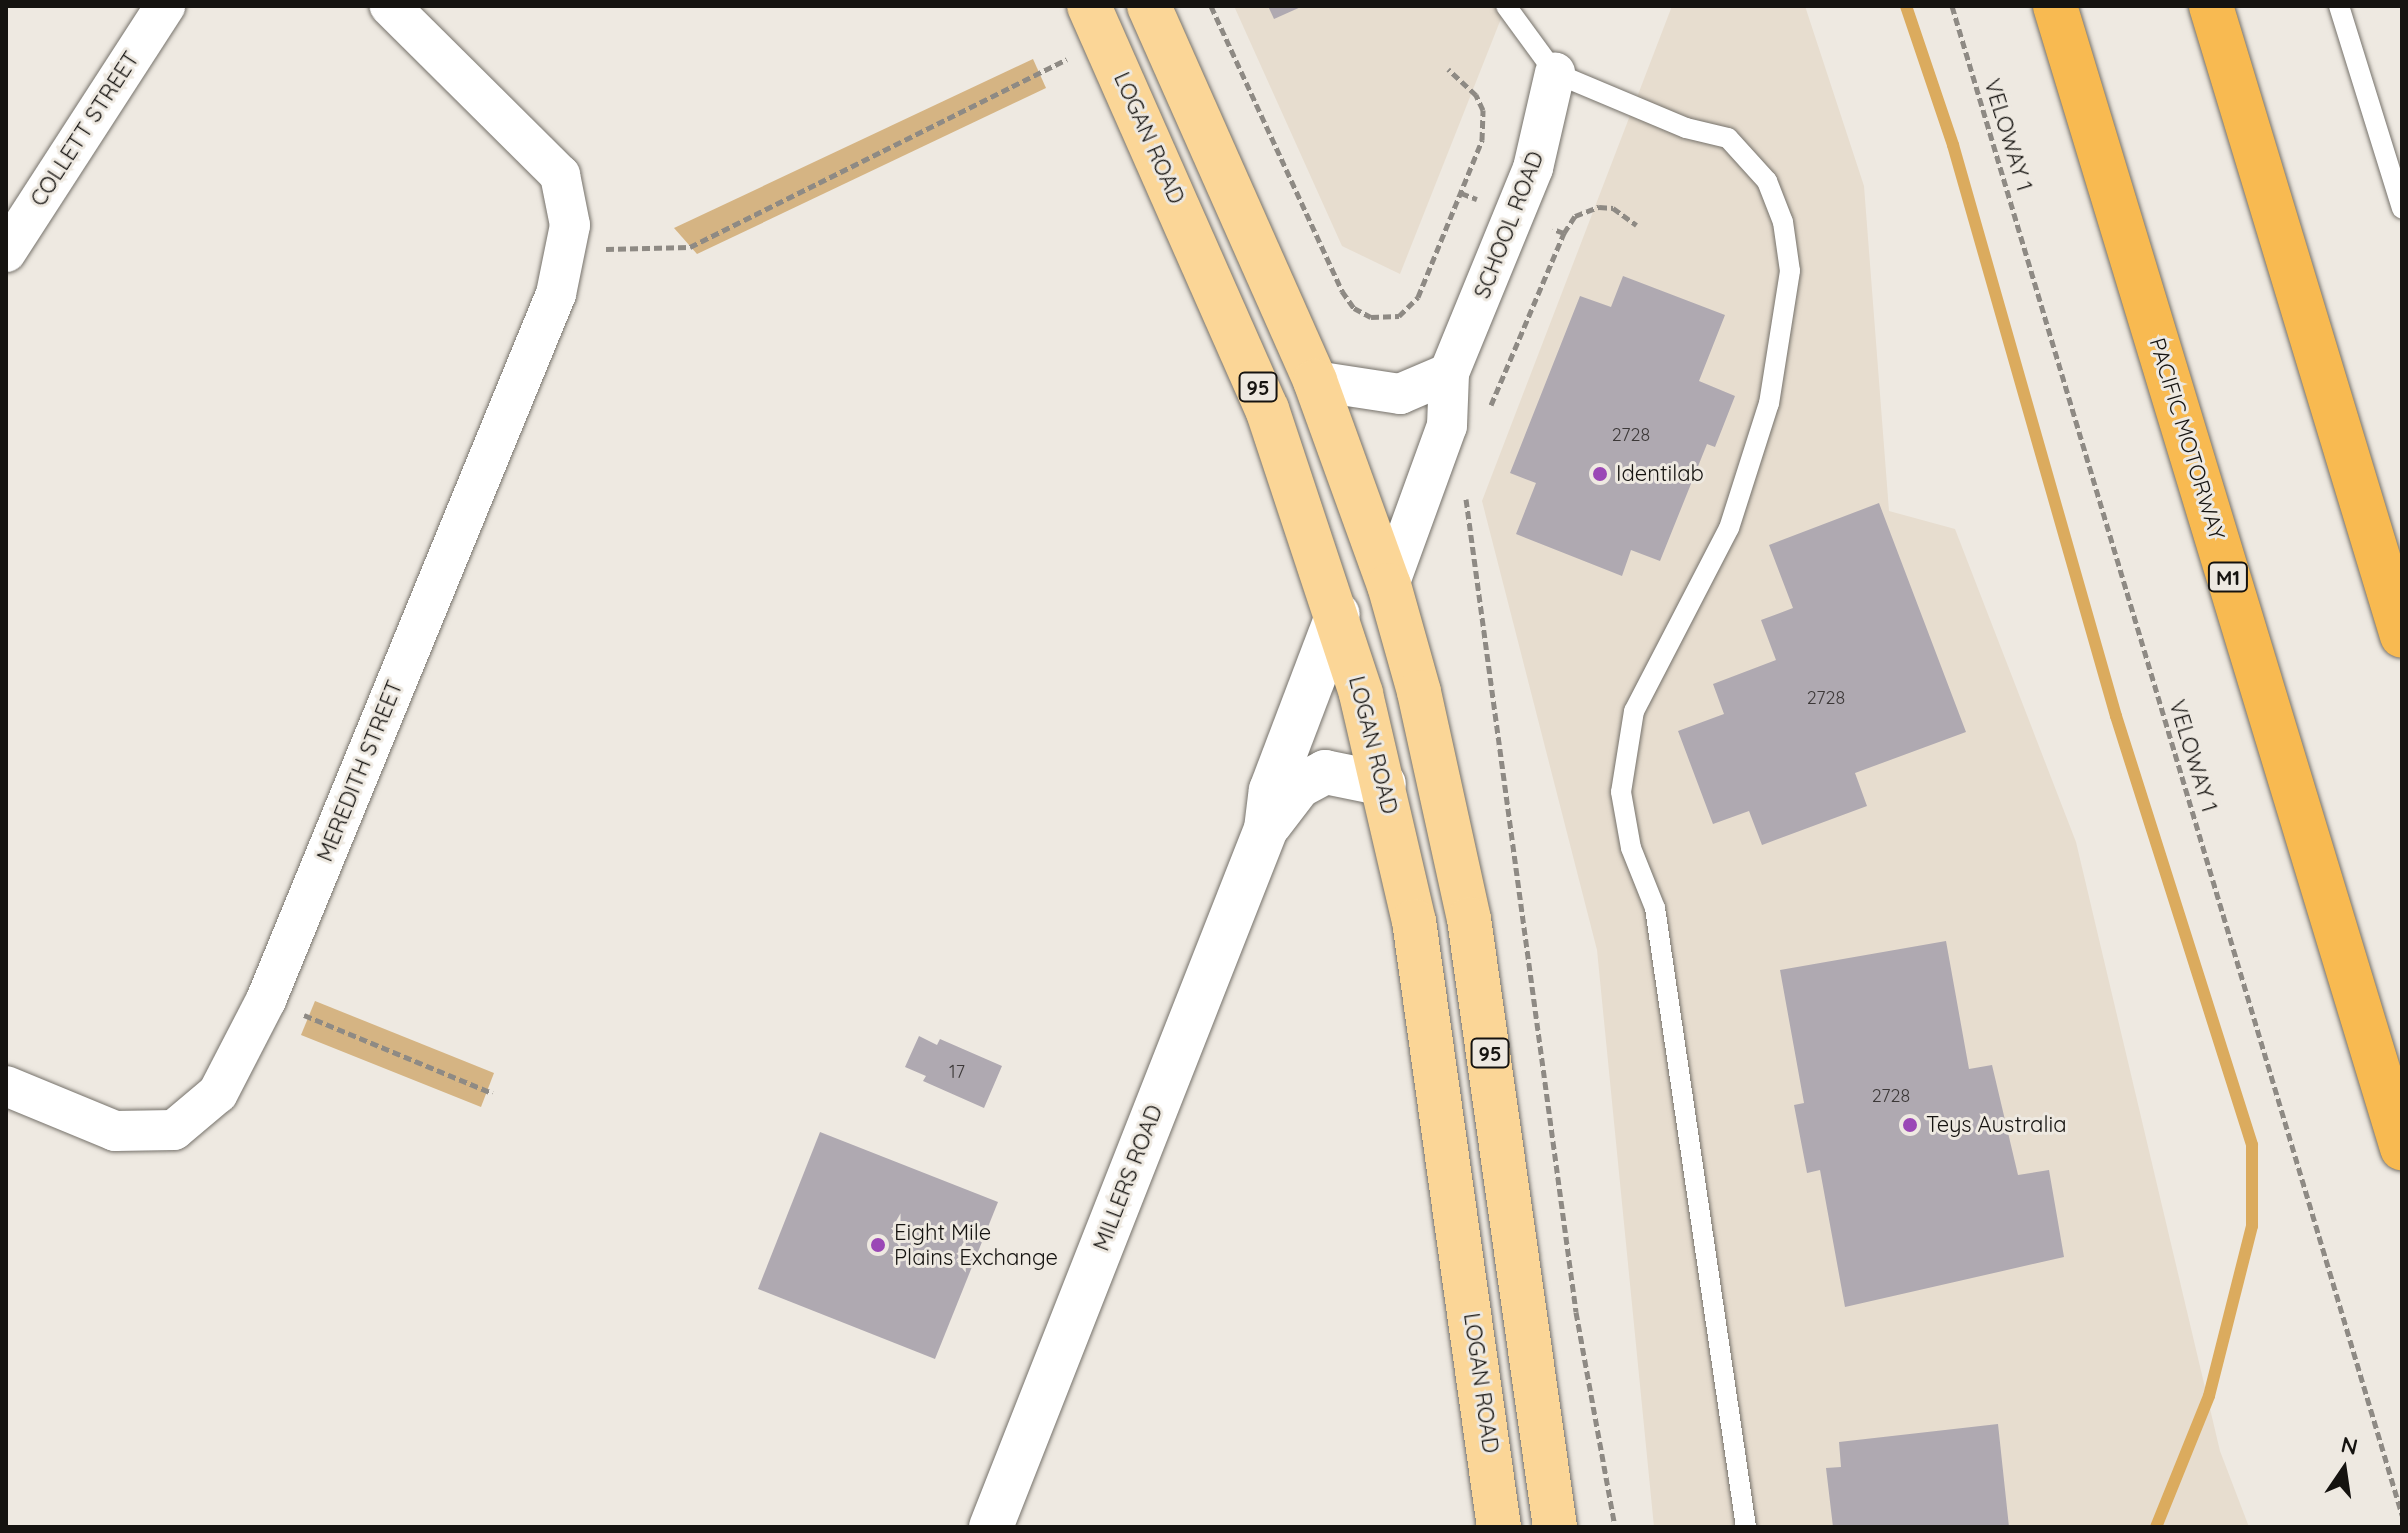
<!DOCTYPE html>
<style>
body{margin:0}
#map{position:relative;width:2408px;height:1533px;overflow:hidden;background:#eee9e1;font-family:Quicksand,sans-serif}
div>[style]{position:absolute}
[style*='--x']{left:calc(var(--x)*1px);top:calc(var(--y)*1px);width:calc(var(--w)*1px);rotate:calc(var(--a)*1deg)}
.built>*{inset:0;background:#e7ddcf}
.green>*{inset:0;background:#d5b483}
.stream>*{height:12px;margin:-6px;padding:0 6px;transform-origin:6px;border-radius:6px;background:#dbab5e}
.building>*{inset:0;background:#afa9b1}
.path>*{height:5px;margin-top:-2.5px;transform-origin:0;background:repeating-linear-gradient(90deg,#8e8a84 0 8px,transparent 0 12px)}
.roads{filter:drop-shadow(0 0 2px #76726b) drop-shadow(0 0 2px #76726b)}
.service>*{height:20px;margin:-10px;padding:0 10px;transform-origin:10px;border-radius:10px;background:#fff}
.minor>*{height:40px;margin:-20px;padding:0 20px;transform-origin:20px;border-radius:20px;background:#fff}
.tertiary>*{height:44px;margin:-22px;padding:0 22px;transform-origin:22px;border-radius:22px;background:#fff}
.primary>*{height:44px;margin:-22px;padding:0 22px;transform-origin:22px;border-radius:22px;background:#fbd697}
.motorway>*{height:44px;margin:-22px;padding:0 22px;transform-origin:22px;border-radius:22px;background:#f8ba51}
.dots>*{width:22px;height:22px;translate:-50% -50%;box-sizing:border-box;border:4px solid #eee9e1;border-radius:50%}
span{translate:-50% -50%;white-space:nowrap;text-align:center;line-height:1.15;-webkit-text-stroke:6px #eee9e1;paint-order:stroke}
.number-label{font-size:18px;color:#3c3838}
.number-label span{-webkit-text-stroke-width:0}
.shield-label span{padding:2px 6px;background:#eee9e1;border:2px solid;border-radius:6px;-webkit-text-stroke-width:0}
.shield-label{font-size:20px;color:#151310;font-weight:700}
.street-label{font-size:22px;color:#151310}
.poi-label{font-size:22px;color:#151310}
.left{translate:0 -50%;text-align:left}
.frame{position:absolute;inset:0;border:8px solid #151310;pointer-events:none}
.north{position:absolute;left:2304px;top:1429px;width:80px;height:80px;-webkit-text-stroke:6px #eee9e1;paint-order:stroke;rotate:13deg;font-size:22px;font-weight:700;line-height:32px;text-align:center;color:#151310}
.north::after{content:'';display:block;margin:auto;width:28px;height:36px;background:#151310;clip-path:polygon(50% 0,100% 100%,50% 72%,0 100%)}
</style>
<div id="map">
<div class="built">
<div style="clip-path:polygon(1234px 6px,1506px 6px,1400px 274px,1342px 246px)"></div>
<div style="clip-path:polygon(1672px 6px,1805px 6px,1864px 186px,1889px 511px,1955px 529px,2076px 842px,2220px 1451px,2249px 1527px,1654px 1527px,1597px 950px,1482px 501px)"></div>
</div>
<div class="green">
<div style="clip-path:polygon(1033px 59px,1046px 88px,697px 254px,674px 228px)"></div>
<div style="clip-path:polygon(315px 1001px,494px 1073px,481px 1107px,301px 1035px)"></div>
</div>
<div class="stream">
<div style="--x:1906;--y:6;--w:147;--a:71.3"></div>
<div style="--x:1953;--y:145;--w:594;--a:74.07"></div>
<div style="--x:2116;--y:716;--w:450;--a:72.4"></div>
<div style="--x:2252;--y:1145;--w:81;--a:90"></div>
<div style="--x:2252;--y:1226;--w:175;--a:104.2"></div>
<div style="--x:2209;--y:1396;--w:141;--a:112"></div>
</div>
<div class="building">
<div style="clip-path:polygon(1268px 6px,1303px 6px,1274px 19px)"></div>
<div style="clip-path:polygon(1623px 276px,1725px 315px,1699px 381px,1735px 396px,1715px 447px,1707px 444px,1660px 561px,1631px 550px,1622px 576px,1516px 534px,1536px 483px,1510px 473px,1580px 296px,1611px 307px)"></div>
<div style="clip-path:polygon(1879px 503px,1966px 732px,1855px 773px,1867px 806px,1762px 845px,1749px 811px,1713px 824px,1678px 731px,1724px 714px,1713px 684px,1776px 660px,1761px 620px,1793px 608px,1769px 545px)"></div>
<div style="clip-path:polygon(1946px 941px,1969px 1069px,1992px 1065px,2018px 1175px,2049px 1170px,2064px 1257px,1845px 1307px,1820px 1170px,1807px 1173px,1794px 1105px,1804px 1103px,1780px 970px)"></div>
<div style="clip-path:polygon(919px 1036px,937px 1045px,940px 1039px,1002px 1066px,984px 1108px,923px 1081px,926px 1076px,905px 1067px)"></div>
<div style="clip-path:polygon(820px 1132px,998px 1202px,935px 1359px,758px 1289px)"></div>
<div style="clip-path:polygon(1998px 1424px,2009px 1527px,1833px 1527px,1826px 1468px,1841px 1467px,1839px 1442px)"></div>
</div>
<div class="path">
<div style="--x:1211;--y:6;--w:314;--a:65.3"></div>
<div style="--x:1342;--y:291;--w:21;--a:55"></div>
<div style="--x:1354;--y:308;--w:19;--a:28"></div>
<div style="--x:1371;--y:317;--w:28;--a:-2"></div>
<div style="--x:1399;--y:316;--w:27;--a:-45"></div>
<div style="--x:1418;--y:297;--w:170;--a:-67.8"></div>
<div style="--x:1482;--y:140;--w:30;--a:-88"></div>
<div style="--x:1483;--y:110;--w:17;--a:-115"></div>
<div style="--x:1476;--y:95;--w:38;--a:-137"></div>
<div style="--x:1952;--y:6;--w:1575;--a:73.39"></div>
<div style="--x:1461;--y:193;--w:17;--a:21"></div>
<div style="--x:1564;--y:233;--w:20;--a:-57"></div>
<div style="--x:1575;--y:216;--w:26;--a:-21"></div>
<div style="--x:1599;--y:207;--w:14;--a:4"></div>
<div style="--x:1613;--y:208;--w:29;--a:36"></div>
<div style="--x:606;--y:249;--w:84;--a:-1.4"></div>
<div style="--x:690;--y:247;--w:421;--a:-26.5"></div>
<div style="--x:1491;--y:405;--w:187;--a:-67"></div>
<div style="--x:1564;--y:233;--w:12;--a:-160"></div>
<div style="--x:1466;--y:499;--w:820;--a:82.29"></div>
<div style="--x:1576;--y:1312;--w:219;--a:79.7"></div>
<div style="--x:304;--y:1015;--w:204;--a:22.5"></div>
</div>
<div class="roads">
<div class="service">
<div style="--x:1506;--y:6;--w:83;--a:53.8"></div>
<div style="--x:1555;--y:73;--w:142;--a:22.8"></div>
<div style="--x:1686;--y:128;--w:43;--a:13.4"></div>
<div style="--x:1728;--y:138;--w:58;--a:47.8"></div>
<div style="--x:1767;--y:181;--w:44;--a:68.7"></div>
<div style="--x:1783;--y:222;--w:49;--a:81.9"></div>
<div style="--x:1790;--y:271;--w:134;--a:99"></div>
<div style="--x:1769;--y:403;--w:131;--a:107.7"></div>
<div style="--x:1729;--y:528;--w:206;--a:117.4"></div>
<div style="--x:1634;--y:711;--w:82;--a:99.1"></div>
<div style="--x:1621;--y:792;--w:57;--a:79.9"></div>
<div style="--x:1631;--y:848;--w:65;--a:68.2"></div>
<div style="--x:1655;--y:908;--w:626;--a:81.64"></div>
<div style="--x:2339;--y:6;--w:212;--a:72.7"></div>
</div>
<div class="minor">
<div style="--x:6;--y:252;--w:293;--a:-57.1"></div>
<div style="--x:1315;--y:381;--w:86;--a:8.7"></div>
<div style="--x:1400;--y:394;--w:53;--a:-23.2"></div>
<div style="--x:1389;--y:585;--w:169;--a:-70"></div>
<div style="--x:1447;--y:426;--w:53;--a:-87.8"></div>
<div style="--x:1449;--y:373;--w:222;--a:-67.7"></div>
<div style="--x:1533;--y:168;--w:98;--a:-77"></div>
<div style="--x:6;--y:1086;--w:118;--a:22.4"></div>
<div style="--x:115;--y:1131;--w:59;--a:-1"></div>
<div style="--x:174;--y:1130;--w:57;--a:-40.1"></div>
<div style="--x:218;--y:1093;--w:105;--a:-62.7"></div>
<div style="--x:266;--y:1000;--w:763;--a:-67.67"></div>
<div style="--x:556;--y:294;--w:70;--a:-78.5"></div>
<div style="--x:570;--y:225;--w:51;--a:-101.3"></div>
<div style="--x:560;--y:175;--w:240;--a:-135.2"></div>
</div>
<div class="tertiary">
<div style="--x:1270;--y:824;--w:48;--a:-52.7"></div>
<div style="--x:1299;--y:786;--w:30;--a:-28"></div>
<div style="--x:1325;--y:772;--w:60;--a:11.5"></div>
<div style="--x:991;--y:1527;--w:750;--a:-68.5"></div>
<div style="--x:1266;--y:829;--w:39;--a:-83"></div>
<div style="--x:1271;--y:790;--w:188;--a:-69.2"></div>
</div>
<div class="primary">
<div style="--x:1089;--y:6;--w:441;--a:66.2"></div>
<div style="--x:1267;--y:409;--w:300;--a:71.7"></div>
<div style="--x:1361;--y:694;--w:233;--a:76.9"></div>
<div style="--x:1414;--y:921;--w:612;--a:82.02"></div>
<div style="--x:1149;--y:6;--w:410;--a:66.1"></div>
<div style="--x:1315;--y:381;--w:217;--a:70.1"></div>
<div style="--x:1389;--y:585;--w:111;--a:74.3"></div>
<div style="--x:1419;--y:692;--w:232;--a:77.6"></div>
<div style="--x:1469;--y:919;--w:614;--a:81.95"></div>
</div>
<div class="motorway">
<div style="--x:2055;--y:6;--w:1194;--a:73.1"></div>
<div style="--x:2211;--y:6;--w:658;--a:73.13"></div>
</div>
</div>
<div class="dots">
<div style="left:1600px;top:474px;background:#9b48b6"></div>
<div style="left:1910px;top:1125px;background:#9b48b6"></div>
<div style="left:878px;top:1245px;background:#9b48b6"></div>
</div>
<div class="number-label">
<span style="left:1631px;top:435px">2728</span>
<span style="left:1826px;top:698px">2728</span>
<span style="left:957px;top:1072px">17</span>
<span style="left:1891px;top:1096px">2728</span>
</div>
<div class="shield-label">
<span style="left:1258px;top:387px">95</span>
<span style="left:2228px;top:577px">M1</span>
<span style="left:1490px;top:1053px">95</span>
</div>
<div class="street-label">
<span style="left:85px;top:129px;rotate:-57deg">COLLETT STREET</span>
<span style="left:2008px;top:135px;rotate:73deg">VELOWAY 1</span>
<span style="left:1149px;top:138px;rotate:66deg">LOGAN ROAD</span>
<span style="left:1509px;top:225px;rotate:-69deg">SCHOOL ROAD</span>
<span style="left:2187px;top:439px;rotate:73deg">PACIFIC MOTORWAY</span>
<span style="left:1373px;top:745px;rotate:76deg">LOGAN ROAD</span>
<span style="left:2193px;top:756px;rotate:73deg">VELOWAY 1</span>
<span style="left:360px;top:771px;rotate:-68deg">MEREDITH STREET</span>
<span style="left:1128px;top:1178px;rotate:-69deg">MILLERS ROAD</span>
<span style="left:1481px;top:1383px;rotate:82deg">LOGAN ROAD</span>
</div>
<div class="poi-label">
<span class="left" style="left:1616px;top:474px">Identilab</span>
<span class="left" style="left:1926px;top:1125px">Teys Australia</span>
<span class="left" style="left:894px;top:1245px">Eight Mile<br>Plains Exchange</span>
</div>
<div class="frame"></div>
<div class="north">N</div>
</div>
